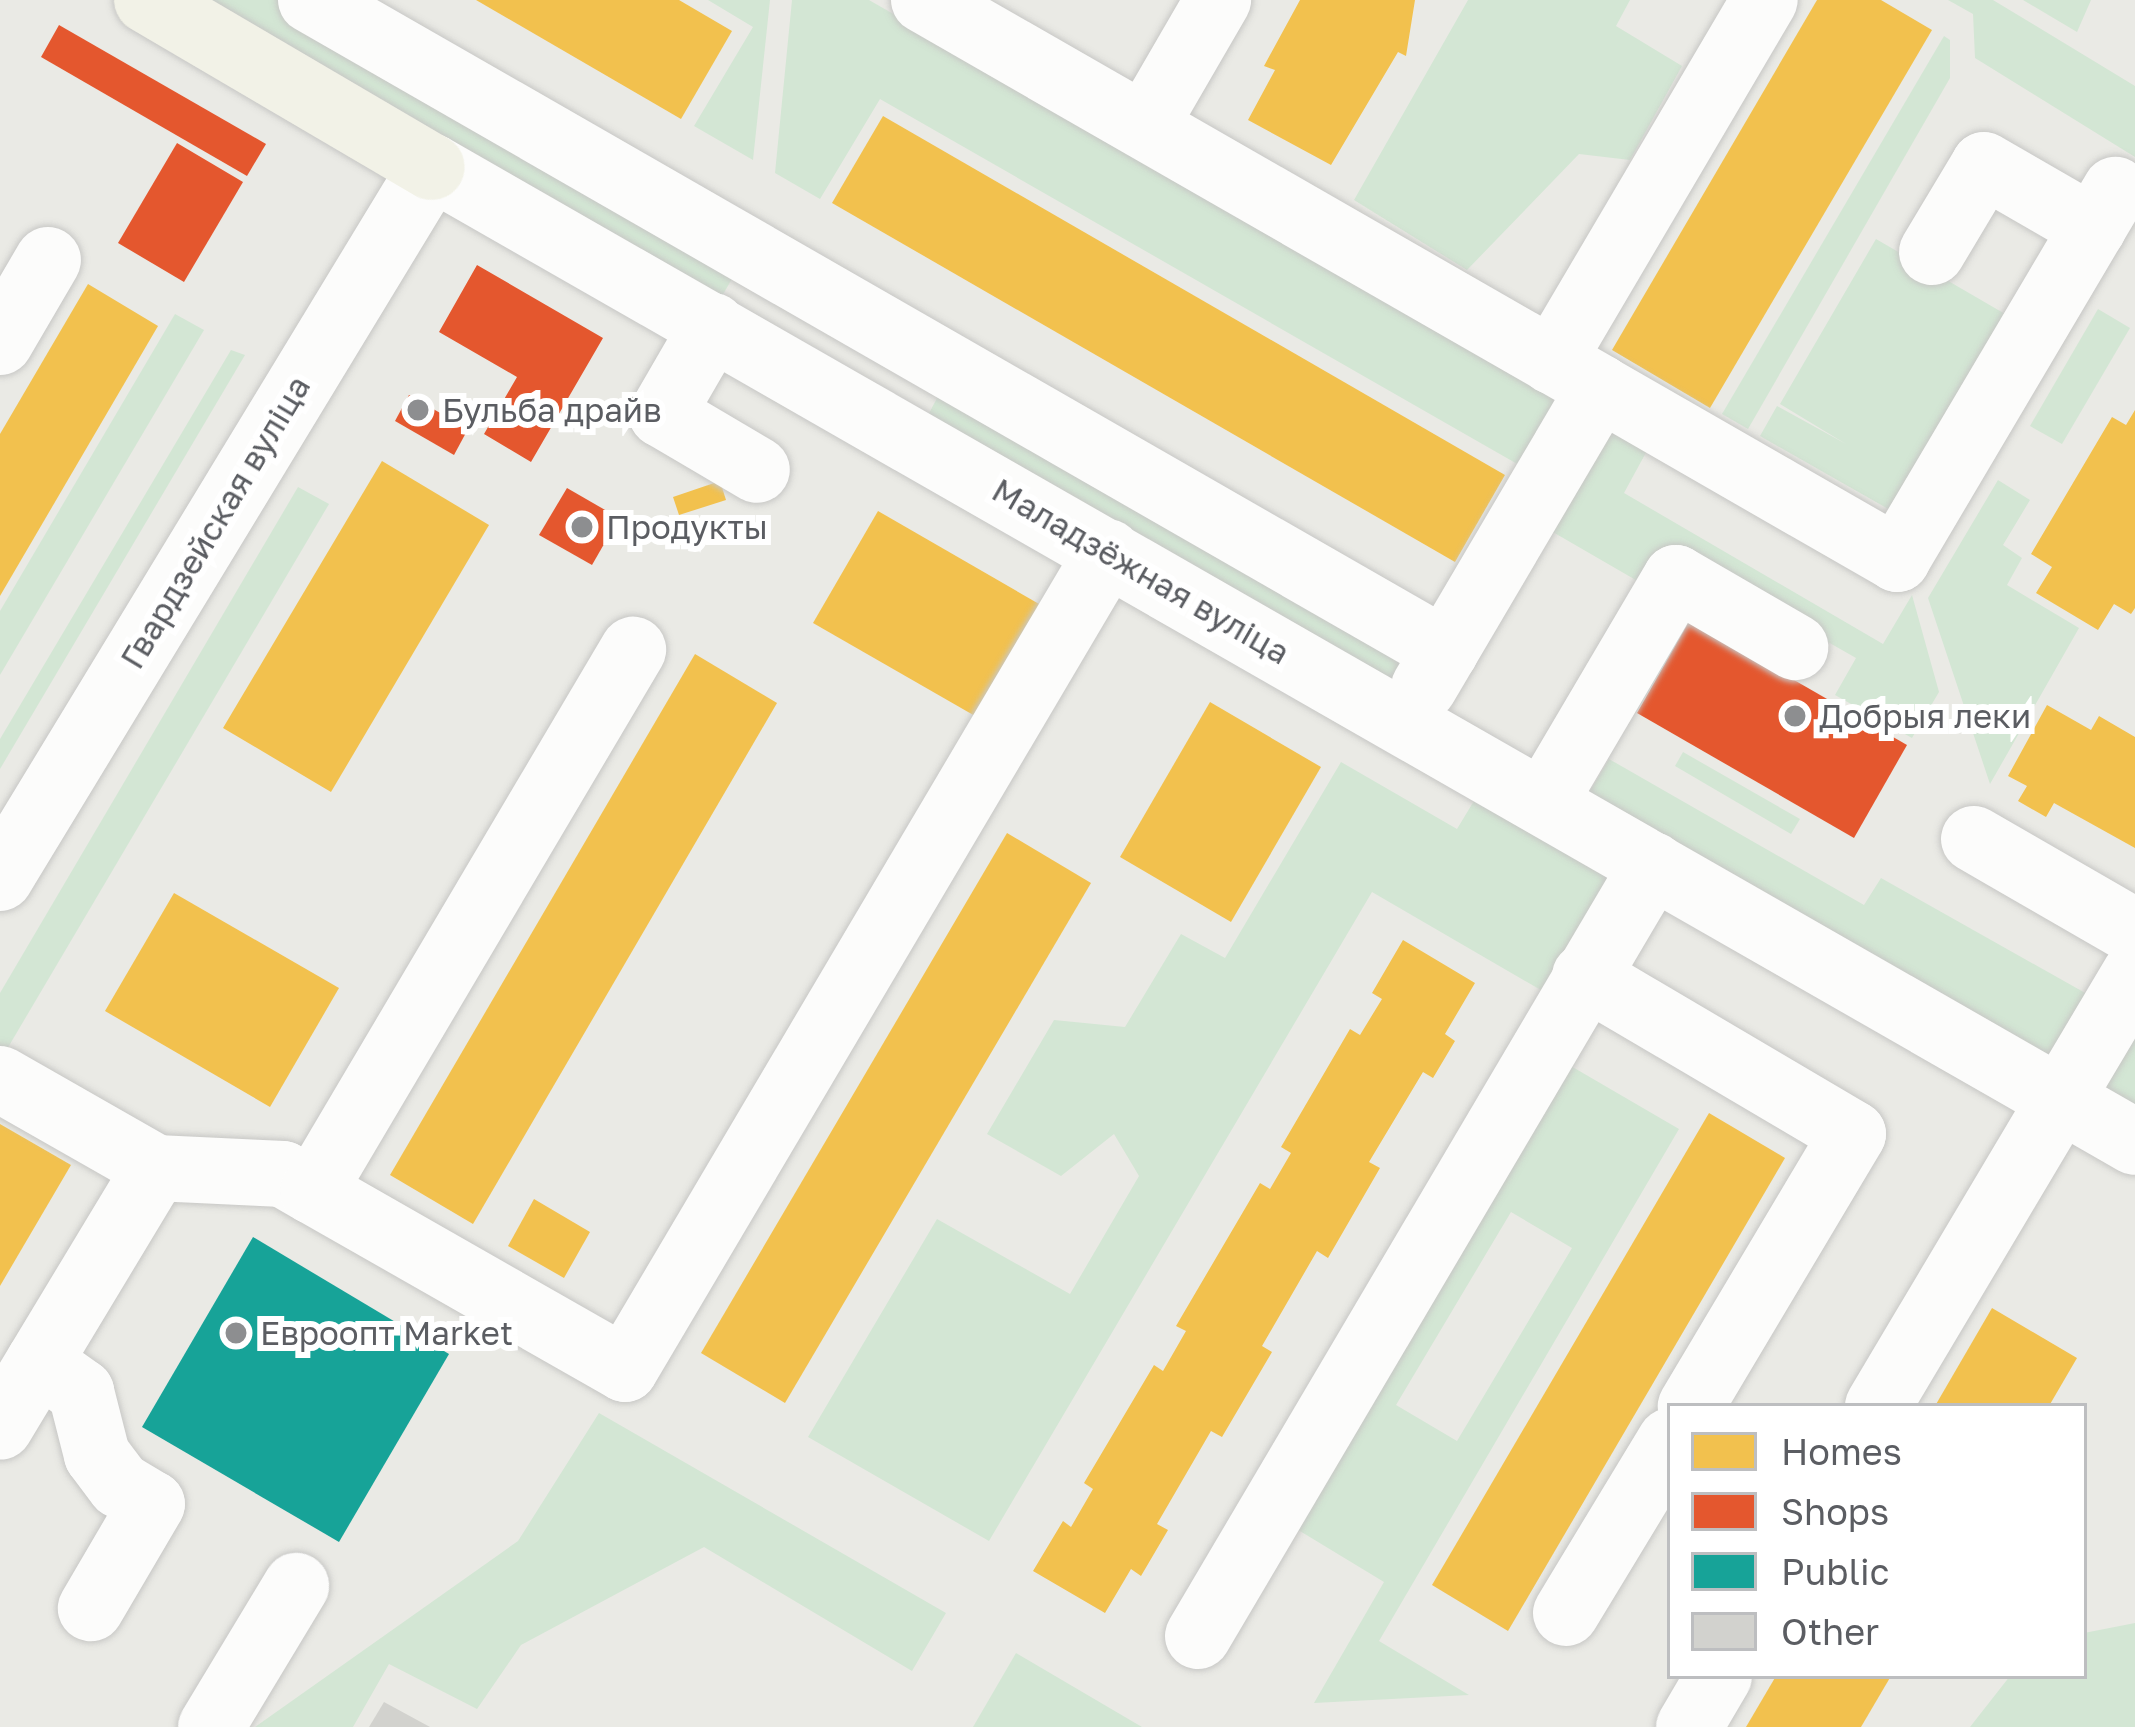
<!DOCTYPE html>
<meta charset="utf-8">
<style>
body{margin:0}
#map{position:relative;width:2135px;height:1727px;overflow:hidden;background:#eaeae5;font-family:"Golos Text",sans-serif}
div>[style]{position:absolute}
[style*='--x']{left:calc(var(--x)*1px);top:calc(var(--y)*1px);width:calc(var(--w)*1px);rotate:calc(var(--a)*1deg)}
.green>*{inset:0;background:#d3e6d4}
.homes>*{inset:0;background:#f2c14e}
.shops>*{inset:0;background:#e4572e}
.public>*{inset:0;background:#17a398}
.building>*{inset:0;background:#d2d2ce}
.roads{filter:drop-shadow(0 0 3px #c7c7c5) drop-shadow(0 0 3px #c7c7c5)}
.minor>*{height:66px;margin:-33px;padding:0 33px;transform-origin:33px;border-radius:33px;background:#fcfcfb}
.major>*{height:66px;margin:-33px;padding:0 33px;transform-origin:33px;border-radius:33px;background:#f2f2e7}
.dots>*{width:33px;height:33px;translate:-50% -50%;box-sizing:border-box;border:6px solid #fff;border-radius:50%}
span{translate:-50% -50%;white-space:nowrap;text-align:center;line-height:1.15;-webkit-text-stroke:12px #fff;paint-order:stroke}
.poi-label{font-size:33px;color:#5b5d62}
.left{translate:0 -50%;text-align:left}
.street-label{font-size:33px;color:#5b5d62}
.legend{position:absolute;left:1667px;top:1403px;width:420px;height:276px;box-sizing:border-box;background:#fff;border:3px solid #bdbec0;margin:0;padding:15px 21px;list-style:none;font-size:36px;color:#5b5d62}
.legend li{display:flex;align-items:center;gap:24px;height:60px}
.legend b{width:60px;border:3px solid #bdbec0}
</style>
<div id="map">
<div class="green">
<div style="clip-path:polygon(178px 0,289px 0,743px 260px,715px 308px)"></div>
<div style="clip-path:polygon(708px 0,770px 0,753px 160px,694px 126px,753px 27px)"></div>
<div style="clip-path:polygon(792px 0,869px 0,1572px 404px,1519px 465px,880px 99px,820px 199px,775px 173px)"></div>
<div style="clip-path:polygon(1468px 0,1630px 0,1616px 26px,1682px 66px,1630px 160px,1579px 154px,1467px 270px,1354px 200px)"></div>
<div style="clip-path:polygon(1948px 0,1993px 0,2135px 86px,2135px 157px,1975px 58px,1973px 14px)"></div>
<div style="clip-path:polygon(2023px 0,2091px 0,2077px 32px)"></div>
<div style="clip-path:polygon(1944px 36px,1950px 40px,1950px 78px,1748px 429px,1722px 414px)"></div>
<div style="clip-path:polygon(1876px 239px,2012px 318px,1897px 514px,1760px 436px,1777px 406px,1846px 444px,1780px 404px)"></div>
<div style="clip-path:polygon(2098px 309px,2130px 328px,2062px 444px,2030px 426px)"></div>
<div style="clip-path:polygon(175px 314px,204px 330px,0 675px,0 611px)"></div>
<div style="clip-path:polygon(231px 350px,245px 355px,0 769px,0 739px)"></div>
<div style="clip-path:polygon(947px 379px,1426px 653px,1398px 700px,925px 421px)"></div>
<div style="clip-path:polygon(1601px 419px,1649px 447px,1624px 493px,1883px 644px,1912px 595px,1939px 692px,1912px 738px,1835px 695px,1856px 658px,1675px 555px,1653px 590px,1539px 524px)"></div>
<div style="clip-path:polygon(1998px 480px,2030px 500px,2003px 545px,2022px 558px,2007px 585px,2079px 628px,1990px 784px,1928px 598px)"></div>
<div style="clip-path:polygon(298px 487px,329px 504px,0 1061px,0 993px)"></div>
<div style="clip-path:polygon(1683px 752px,1800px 819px,1791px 834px,1675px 766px)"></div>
<div style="clip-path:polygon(1609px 759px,1864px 905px,1881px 878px,2135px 1021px,2135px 1124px,1581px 806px)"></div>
<div style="clip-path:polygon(1341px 762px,1457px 829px,1483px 786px,1620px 866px,1546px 993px,1372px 892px,989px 1541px,808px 1437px,937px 1219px,1070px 1294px,1139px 1176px,1114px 1134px,1061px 1176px,987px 1134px,1054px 1020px,1125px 1027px,1181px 934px,1225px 958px)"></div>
<div style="clip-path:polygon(evenodd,1564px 1062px,1679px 1129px,1379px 1641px,1469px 1695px,1314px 1703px,1384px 1582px,1290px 1525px,1564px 1062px,1511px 1212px,1572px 1248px,1457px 1441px,1396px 1405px,1511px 1212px)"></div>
<div style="clip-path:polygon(599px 1413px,946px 1613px,912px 1671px,704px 1547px,521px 1645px,477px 1709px,389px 1664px,353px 1727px,255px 1727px,518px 1541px)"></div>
<div style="clip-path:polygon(2135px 1623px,2135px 1727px,1970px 1727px,2010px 1676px,2084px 1676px,2084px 1633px)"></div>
<div style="clip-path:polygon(1016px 1653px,1142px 1727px,973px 1727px)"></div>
</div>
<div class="homes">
<div style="clip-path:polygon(476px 0,679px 0,732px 31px,681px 119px)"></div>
<div style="clip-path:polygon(1300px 0,1415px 0,1406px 56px,1398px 52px,1331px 165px,1248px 120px,1275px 70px,1264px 66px)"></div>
<div style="clip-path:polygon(1817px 0,1881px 0,1932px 30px,1710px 408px,1612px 350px)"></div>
<div style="clip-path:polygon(883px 116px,1505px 475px,1455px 562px,832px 203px)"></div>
<div style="clip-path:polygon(88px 284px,158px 326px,0 596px,0 434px)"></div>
<div style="clip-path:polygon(2135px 410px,2135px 608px,2131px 614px,2114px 604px,2098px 630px,2036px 593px,2052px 567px,2031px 554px,2112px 417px,2126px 425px)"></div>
<div style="clip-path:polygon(382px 461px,489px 525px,331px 792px,223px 728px)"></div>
<div style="clip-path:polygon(720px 481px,726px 500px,679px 515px,673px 497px)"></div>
<div style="clip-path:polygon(878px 511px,1046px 608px,982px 720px,813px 623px)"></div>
<div style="clip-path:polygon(695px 654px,777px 703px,473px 1224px,390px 1175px)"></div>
<div style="clip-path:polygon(1210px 702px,1321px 767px,1231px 922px,1120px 857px)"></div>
<div style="clip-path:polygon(2047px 705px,2091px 730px,2099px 716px,2135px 737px,2135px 848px,2054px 803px,2046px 817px,2018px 801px,2027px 786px,2008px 776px)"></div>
<div style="clip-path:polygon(1007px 833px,1091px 883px,785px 1403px,701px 1353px)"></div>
<div style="clip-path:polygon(174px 893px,339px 988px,270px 1107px,105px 1011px)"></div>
<div style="clip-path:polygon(1403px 940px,1475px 983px,1445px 1034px,1455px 1041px,1433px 1078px,1423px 1072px,1369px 1162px,1380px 1168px,1328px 1258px,1317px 1251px,1262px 1346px,1272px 1352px,1222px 1437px,1211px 1431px,1157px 1524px,1168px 1530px,1141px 1576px,1131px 1569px,1105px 1613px,1033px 1571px,1063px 1521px,1071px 1527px,1093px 1489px,1084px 1483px,1154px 1365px,1163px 1371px,1186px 1331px,1176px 1326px,1260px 1183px,1270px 1189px,1291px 1153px,1281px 1147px,1350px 1029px,1360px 1035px,1382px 999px,1372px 993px)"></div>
<div style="clip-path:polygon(1709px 1113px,1785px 1158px,1508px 1631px,1432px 1585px)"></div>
<div style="clip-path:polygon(0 1124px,71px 1165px,0 1286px)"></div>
<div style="clip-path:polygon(534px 1199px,590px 1232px,564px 1278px,508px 1246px)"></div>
<div style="clip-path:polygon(1992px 1308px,2077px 1358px,2049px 1406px,1935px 1406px)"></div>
<div style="clip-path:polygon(1776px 1676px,1891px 1676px,1861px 1727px,1746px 1727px)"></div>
</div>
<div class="shops">
<div style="clip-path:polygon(59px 25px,266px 144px,247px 176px,41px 57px)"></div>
<div style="clip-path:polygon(177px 143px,243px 182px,184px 282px,118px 243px)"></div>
<div style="clip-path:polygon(477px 265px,603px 338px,531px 462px,484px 434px,517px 377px,439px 332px)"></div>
<div style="clip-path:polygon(409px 395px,468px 429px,454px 455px,395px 421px)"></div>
<div style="clip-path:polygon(567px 488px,619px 518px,592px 565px,539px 535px)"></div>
<div style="clip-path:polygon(1690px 620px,1907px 745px,1854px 838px,1637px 713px)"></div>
</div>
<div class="public">
<div style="clip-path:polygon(253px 1237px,449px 1354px,339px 1542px,142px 1427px)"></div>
</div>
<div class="building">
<div style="clip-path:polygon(384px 1702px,430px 1727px,369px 1727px)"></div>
</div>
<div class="roads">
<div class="minor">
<div style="--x:311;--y:0;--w:1308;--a:29.86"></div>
<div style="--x:924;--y:0;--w:779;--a:29.85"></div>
<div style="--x:1145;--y:126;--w:146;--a:-59.9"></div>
<div style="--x:1932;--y:252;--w:101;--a:-59.1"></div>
<div style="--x:1984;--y:165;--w:126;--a:30"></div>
<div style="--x:713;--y:326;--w:102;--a:120.1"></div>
<div style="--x:662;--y:414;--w:110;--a:30.5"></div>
<div style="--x:0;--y:342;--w:95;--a:-59.7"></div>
<div style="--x:1552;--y:361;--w:419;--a:-59.5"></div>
<div style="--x:1424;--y:687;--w:347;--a:-59.5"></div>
<div style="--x:1600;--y:388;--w:343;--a:29.9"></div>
<div style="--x:1897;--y:559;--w:429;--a:-59.4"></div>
<div style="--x:1544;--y:802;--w:260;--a:-59.5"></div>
<div style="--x:1676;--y:578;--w:138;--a:30.1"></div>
<div style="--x:1974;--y:839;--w:186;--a:30"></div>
<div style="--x:0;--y:878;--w:832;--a:-58.72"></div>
<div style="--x:432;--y:167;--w:1962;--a:29.79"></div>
<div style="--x:1585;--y:976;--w:311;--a:30.5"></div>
<div style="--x:1853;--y:1134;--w:317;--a:120.8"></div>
<div style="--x:0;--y:1079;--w:180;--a:29.7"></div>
<div style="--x:156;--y:1168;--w:302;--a:121.1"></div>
<div style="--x:156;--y:1168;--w:127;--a:2.7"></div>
<div style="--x:283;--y:1174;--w:34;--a:30"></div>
<div style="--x:313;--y:1191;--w:629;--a:-59.4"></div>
<div style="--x:313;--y:1191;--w:359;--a:29.7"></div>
<div style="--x:625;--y:1369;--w:949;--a:-59.41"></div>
<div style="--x:39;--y:1362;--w:52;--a:35.5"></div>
<div style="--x:81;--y:1392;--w:65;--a:75.7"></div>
<div style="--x:97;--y:1455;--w:38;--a:53"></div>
<div style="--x:120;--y:1485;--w:37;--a:31"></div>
<div style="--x:152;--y:1504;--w:121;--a:120.4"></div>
<div style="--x:1878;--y:1406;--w:503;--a:-59.25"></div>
<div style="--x:1566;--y:1613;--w:201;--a:-58.8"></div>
<div style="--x:1198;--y:1636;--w:895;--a:-59.45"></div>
<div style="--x:211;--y:1727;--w:165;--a:-58.9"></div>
<div style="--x:1689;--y:1727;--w:59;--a:-59.5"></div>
</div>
<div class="major">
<div style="--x:147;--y:0;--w:330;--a:30.4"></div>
</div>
</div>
<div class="dots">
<div style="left:418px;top:410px;background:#8d8e90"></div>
<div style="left:582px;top:527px;background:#8d8e90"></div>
<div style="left:1795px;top:716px;background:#8d8e90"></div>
<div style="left:236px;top:1333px;background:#8d8e90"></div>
</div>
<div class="poi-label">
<span class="left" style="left:442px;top:410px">Бульба драйв</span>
<span class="left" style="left:606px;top:527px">Продукты</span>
<span class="left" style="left:1819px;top:716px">Добрыя леки</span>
<span class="left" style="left:260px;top:1333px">Евроопт Market</span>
</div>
<div class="street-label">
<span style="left:215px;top:522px;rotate:-59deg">Гвардзейская вуліца</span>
<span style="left:1141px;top:571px;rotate:30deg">Маладзёжная вуліца</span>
</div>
<ul class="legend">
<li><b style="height:33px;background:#f2c14e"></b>Homes</li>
<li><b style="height:33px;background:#e4572e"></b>Shops</li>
<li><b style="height:33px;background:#17a398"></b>Public</li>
<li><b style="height:33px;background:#d2d2ce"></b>Other</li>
</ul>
</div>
